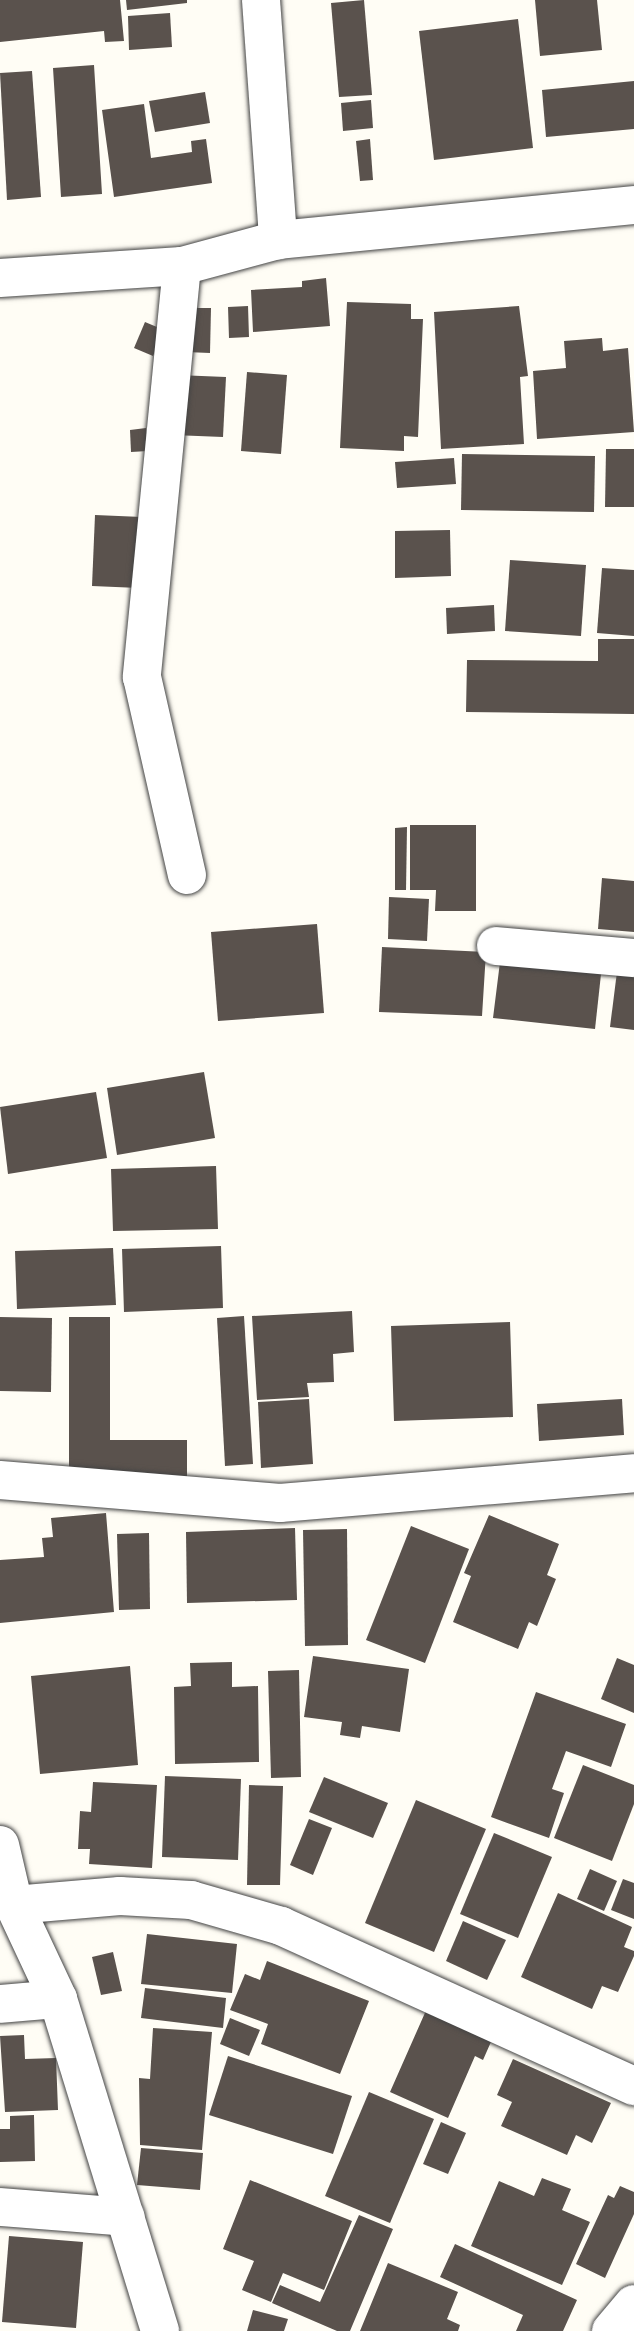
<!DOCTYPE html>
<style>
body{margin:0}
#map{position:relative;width:634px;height:2331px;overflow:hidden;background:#fffdf5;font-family:Spectral,serif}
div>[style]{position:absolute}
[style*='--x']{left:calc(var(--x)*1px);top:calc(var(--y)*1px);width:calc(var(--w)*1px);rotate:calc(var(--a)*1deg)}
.building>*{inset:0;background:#5a524d}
.roads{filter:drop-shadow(0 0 2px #444) drop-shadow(0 0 2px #444)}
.minor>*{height:38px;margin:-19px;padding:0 19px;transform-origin:19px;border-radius:19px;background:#fff}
span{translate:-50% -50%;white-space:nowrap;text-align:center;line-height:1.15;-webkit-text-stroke:7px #fff;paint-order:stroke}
</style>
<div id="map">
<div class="building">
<div style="clip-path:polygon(0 0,120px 0,124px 41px,105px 42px,104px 31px,0 42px)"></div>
<div style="clip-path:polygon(126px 0,187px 0,187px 3px,127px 10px)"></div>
<div style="clip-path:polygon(364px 0,372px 95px,339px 97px,331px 3px)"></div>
<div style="clip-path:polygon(535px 0,597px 0,602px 50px,540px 56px)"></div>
<div style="clip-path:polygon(170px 13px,172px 47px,129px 50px,128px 16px)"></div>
<div style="clip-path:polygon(518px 19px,533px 148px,434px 160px,419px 31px)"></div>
<div style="clip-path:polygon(94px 65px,102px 194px,61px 197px,53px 68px)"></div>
<div style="clip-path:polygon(32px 71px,41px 197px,7px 200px,0 73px)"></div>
<div style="clip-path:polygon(634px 81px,634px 129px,546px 137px,542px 90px)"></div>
<div style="clip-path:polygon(205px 92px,210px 123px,155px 132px,149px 101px)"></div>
<div style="clip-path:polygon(371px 100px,373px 128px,343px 131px,341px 103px)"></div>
<div style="clip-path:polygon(144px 104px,151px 158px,192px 152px,191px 141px,206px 139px,212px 183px,114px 197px,102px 110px)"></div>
<div style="clip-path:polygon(370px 139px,373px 180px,360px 181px,356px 141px)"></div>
<div style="clip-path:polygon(326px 278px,330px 326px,253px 332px,251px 290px,302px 287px,302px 281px)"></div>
<div style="clip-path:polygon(347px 302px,411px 304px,411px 319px,423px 319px,418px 437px,404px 436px,404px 451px,340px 448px)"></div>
<div style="clip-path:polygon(248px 306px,249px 337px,229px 338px,228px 307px)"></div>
<div style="clip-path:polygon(519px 306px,528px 376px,520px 377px,524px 444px,441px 449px,434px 312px)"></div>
<div style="clip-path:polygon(188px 308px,211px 308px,210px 353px,186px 352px)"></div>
<div style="clip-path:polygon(145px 322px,164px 330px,153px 356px,134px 348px)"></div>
<div style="clip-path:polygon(602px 338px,603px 351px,628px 348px,634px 432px,537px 439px,533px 371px,566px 368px,564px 341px)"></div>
<div style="clip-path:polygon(247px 372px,287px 375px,281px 454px,241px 451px)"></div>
<div style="clip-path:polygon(177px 375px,226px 377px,223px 437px,173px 435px)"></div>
<div style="clip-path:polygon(146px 428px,148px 451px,131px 452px,130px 430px)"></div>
<div style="clip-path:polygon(606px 449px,634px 449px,634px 507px,605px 507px)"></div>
<div style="clip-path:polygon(462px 454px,595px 456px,594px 512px,461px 510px)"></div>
<div style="clip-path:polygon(454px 458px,456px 484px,397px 488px,395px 462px)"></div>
<div style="clip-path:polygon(95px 515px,142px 517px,139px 588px,92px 586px)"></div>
<div style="clip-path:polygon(450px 530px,451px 576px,395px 578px,395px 531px)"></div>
<div style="clip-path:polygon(510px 560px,586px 565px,581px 636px,505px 631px)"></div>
<div style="clip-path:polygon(602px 568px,634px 570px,634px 636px,597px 633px)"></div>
<div style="clip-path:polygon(494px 605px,495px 631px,447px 634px,446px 608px)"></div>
<div style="clip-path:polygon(598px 639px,634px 639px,634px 714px,466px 712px,467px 660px,598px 661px)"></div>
<div style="clip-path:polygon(410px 825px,476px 825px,476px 911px,435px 911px,436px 890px,410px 890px)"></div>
<div style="clip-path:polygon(407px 827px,406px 890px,395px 890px,395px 828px)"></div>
<div style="clip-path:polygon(602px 878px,634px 881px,634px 932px,598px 929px)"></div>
<div style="clip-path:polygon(389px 897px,429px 899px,427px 941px,388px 939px)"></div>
<div style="clip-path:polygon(317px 924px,324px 1013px,218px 1021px,211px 932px)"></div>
<div style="clip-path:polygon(382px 947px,486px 952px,482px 1016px,379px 1012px)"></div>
<div style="clip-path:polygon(501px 954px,602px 965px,595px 1029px,493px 1018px)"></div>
<div style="clip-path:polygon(618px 964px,634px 965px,634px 1030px,610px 1027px)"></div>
<div style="clip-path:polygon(204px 1072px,215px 1138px,117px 1155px,107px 1088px)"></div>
<div style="clip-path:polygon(96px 1092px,107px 1158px,8px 1174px,0 1107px)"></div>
<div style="clip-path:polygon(216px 1166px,218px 1229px,113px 1231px,111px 1169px)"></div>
<div style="clip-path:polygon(221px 1246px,223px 1308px,124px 1312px,122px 1249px)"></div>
<div style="clip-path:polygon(113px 1248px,116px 1305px,17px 1309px,15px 1251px)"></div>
<div style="clip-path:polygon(352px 1311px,354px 1352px,333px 1354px,334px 1382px,307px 1383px,309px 1397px,257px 1400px,252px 1316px)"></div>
<div style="clip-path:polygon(244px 1316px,253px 1464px,225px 1466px,217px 1318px)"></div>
<div style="clip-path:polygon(0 1317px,52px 1318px,51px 1392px,0 1391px)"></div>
<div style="clip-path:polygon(69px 1317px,110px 1317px,110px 1440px,187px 1440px,187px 1477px,69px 1476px)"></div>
<div style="clip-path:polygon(510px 1322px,513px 1417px,394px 1421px,391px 1326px)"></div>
<div style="clip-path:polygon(309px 1399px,313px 1464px,261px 1468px,258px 1402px)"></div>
<div style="clip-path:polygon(622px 1399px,624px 1435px,539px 1441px,537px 1404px)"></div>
<div style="clip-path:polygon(106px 1513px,114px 1612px,0 1623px,0 1560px,44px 1557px,42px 1538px,53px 1537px,51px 1518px)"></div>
<div style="clip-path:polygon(489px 1515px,559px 1544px,547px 1575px,556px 1579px,537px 1626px,529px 1622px,518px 1649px,453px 1622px,471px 1576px,464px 1573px)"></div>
<div style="clip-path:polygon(411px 1526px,469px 1549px,425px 1663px,366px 1640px)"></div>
<div style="clip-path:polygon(295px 1528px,297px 1600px,187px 1603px,186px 1532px)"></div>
<div style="clip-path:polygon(347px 1529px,348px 1645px,305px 1646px,303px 1530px)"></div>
<div style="clip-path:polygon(149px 1533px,150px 1609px,119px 1610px,117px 1534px)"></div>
<div style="clip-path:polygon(313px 1656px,409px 1669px,400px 1732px,362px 1726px,360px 1738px,340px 1735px,342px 1722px,304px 1717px)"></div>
<div style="clip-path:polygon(617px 1658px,634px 1665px,634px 1713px,601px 1699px)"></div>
<div style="clip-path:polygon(232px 1662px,232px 1687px,258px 1686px,259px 1762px,175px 1764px,174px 1687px,191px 1686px,190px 1663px)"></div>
<div style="clip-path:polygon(130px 1666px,138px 1765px,40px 1774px,31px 1676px)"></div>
<div style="clip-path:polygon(299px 1670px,301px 1777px,271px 1778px,268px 1671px)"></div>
<div style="clip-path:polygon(536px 1692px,626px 1724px,611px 1767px,566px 1751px,552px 1789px,564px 1793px,549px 1838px,491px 1817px)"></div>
<div style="clip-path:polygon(583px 1765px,634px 1785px,634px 1804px,612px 1861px,554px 1838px)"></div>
<div style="clip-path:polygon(165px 1776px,241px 1779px,238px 1860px,162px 1857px)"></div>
<div style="clip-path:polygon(324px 1777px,388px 1803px,373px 1838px,309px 1812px)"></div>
<div style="clip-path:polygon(93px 1782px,157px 1785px,152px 1868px,89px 1864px,90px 1849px,78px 1849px,80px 1811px,91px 1812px)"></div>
<div style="clip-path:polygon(249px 1785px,283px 1786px,280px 1885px,247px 1885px)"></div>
<div style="clip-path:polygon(416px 1800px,486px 1829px,434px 1952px,365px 1923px)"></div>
<div style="clip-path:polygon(309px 1819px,332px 1828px,313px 1875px,290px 1865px)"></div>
<div style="clip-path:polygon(494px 1833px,552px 1857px,518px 1938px,460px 1914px)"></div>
<div style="clip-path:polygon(590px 1869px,617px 1881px,604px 1911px,577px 1899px)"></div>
<div style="clip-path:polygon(623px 1879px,634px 1883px,634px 1919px,611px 1910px)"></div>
<div style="clip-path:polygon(558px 1893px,632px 1927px,624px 1947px,634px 1951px,634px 1956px,618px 1992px,602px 1986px,592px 2009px,521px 1977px)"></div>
<div style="clip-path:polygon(463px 1921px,506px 1940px,487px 1980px,446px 1961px)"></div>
<div style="clip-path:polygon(147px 1934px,237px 1944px,232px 1993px,141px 1984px)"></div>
<div style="clip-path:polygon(113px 1952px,122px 1991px,101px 1995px,92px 1957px)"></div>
<div style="clip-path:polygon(267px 1961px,369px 2001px,340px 2074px,261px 2044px,268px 2024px,230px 2010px,245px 1974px,260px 1980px)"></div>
<div style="clip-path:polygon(145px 1988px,226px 1998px,223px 2028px,141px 2018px)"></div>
<div style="clip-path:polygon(428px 2006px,494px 2035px,483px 2060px,475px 2056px,448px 2118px,390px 2092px)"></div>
<div style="clip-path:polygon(230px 2018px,260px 2030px,249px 2056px,220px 2044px)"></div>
<div style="clip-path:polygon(153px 2028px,212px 2032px,202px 2150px,140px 2145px,139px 2078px,150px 2079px)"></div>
<div style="clip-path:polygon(24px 2035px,25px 2059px,56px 2058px,58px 2110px,5px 2112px,0 2036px)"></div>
<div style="clip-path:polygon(228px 2056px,352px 2096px,333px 2154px,209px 2115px)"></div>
<div style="clip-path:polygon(513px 2059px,611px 2103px,592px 2143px,576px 2135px,567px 2155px,501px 2126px,512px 2102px,497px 2095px)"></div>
<div style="clip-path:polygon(369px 2092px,434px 2119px,390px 2223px,325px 2196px)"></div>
<div style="clip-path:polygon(34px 2115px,35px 2161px,0 2162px,0 2129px,10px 2129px,10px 2116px)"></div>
<div style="clip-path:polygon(441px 2122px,466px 2133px,448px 2174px,423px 2164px)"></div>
<div style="clip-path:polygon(141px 2148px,203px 2153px,200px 2190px,137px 2185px)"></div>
<div style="clip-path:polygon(542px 2178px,571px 2189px,562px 2210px,590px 2222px,562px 2285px,471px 2246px,499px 2181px,534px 2196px)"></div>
<div style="clip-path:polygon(250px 2180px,352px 2221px,324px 2290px,283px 2273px,271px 2302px,242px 2290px,254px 2261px,223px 2249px)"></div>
<div style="clip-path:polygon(620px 2186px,634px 2192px,634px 2214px,605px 2278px,576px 2264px,608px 2195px,614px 2198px)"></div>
<div style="clip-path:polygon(359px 2215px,393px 2229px,350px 2331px,337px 2331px,272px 2303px,280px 2285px,320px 2302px)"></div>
<div style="clip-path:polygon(9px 2236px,83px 2242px,76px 2328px,2px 2322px)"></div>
<div style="clip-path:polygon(455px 2244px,577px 2300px,563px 2331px,516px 2331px,523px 2315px,440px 2277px)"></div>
<div style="clip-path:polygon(388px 2263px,458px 2292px,447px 2319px,460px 2325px,458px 2331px,360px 2331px)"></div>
<div style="clip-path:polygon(253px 2310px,288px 2319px,284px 2331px,247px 2331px)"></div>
</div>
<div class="roads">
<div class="minor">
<div style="--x:261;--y:0;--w:241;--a:85.9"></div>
<div style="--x:182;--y:266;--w:413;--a:95.6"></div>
<div style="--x:142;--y:677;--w:203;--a:77.2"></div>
<div style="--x:0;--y:278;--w:182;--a:-3.8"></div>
<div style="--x:182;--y:266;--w:99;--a:-15.2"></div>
<div style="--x:278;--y:240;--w:358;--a:-5.6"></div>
<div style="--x:496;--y:946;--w:139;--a:5"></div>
<div style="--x:0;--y:1480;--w:281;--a:4.7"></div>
<div style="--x:280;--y:1503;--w:355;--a:-4.8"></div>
<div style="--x:0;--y:1845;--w:62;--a:76.9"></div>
<div style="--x:14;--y:1905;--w:104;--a:64.9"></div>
<div style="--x:58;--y:1999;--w:347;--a:72.9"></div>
<div style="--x:14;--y:1905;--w:106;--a:-4.9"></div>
<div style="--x:120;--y:1896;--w:71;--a:3.2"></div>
<div style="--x:191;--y:1900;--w:94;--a:16.1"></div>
<div style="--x:281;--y:1926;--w:388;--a:24.4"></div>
<div style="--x:0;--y:2004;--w:58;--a:-4.9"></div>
<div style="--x:0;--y:2207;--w:126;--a:4.5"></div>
<div style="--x:611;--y:2331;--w:35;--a:-50"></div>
</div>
</div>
</div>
